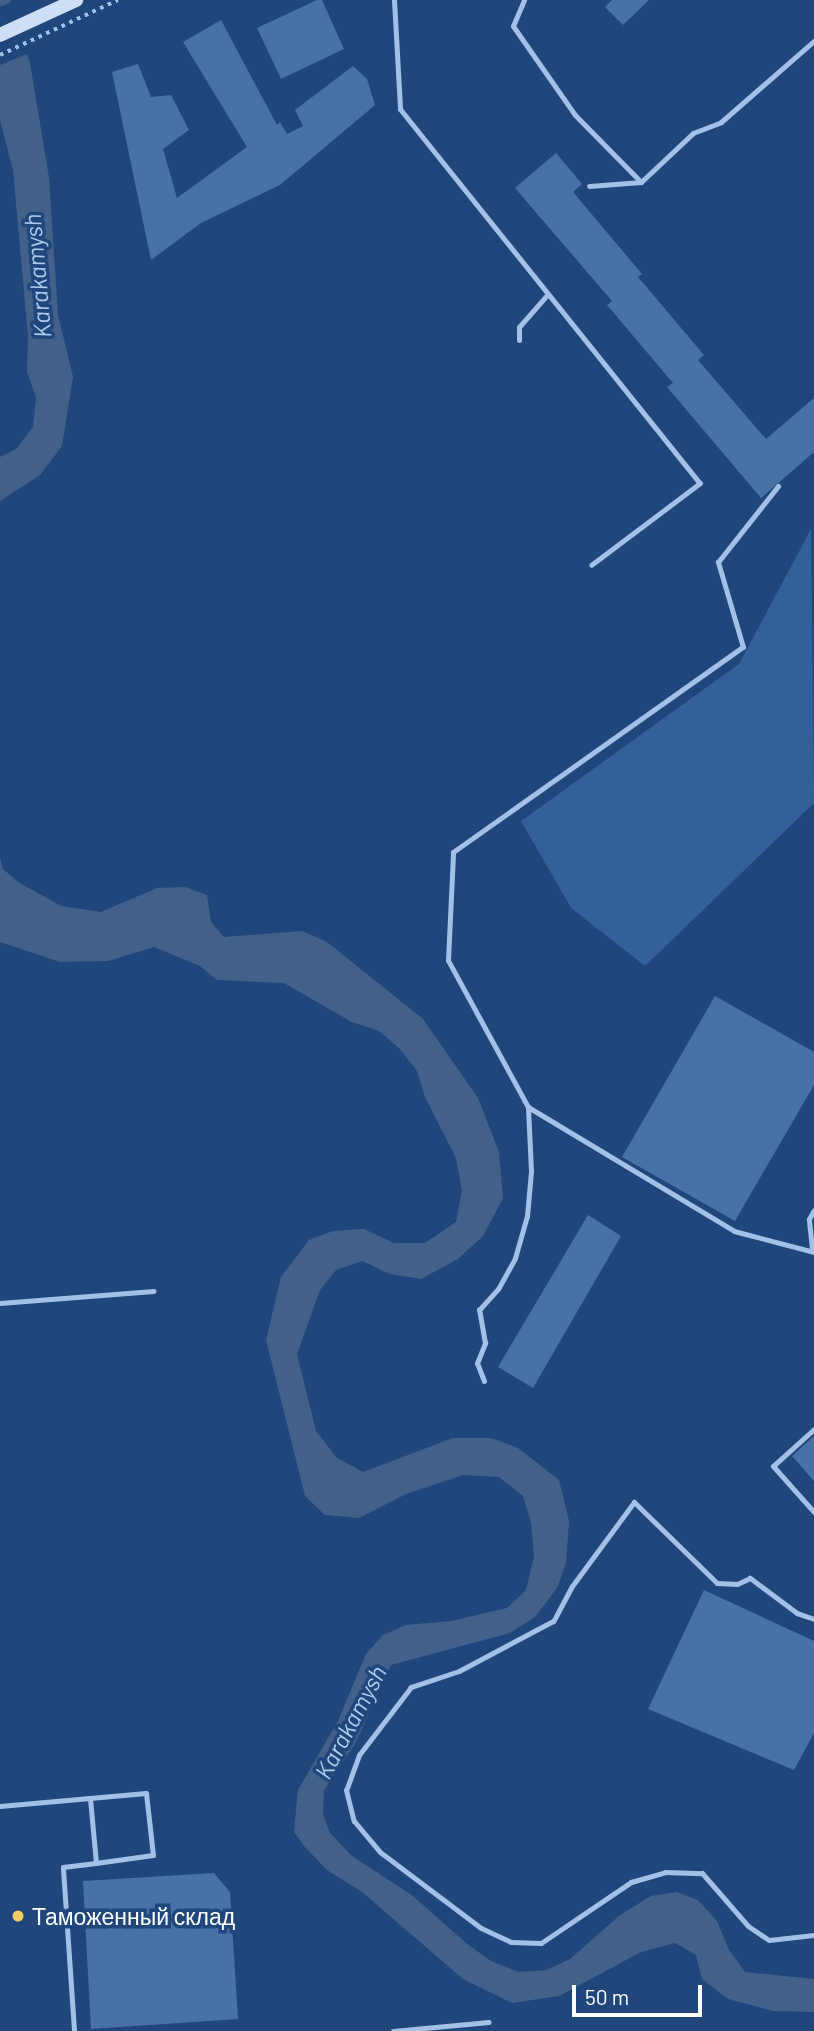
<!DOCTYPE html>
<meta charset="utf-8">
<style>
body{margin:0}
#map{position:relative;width:814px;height:2031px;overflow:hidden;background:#20477c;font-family:Barlow,sans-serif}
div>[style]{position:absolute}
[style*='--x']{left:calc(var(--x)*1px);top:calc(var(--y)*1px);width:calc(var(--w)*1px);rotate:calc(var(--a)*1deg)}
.green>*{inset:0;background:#33609b}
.water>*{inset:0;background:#436188}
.pier>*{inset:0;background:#20477c}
.building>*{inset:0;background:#4871a6}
.path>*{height:3.5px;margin-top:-1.75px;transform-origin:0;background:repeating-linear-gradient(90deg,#a3c1e7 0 3.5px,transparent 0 8.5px)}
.service>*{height:5px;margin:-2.5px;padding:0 2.5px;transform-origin:2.5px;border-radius:2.5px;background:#a3c1e7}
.secondary>*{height:14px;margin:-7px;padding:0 7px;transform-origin:7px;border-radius:7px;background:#cddef5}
.dots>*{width:19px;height:19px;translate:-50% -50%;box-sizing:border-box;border:4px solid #20477c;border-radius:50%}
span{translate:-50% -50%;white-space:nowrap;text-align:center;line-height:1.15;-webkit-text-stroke:7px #20477c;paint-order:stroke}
.poi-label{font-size:23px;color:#fff}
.left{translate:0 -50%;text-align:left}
.water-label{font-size:24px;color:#aecbee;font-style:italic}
.scale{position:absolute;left:572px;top:1985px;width:130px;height:32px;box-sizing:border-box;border:4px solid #fff;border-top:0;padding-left:9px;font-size:21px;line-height:24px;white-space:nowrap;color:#fff;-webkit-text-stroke:5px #20477c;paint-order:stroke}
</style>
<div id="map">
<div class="green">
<div style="clip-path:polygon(811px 529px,814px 803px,645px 966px,571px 908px,521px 821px,739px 664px)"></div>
</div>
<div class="water">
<div style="clip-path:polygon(0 0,10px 0,30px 63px,49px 178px,58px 315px,73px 377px,62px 446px,40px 475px,0 501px,0 457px,16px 449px,33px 427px,36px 397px,27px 372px,28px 336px,13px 170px,0 120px)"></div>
<div style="clip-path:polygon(0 857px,3px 869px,18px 882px,61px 906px,101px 912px,157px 888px,185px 887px,207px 895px,211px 922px,224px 937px,302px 931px,327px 942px,423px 1019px,478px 1098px,499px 1152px,503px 1198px,483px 1236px,458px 1259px,421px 1279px,390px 1274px,362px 1261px,336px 1270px,320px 1290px,297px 1354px,316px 1431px,337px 1458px,363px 1472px,453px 1438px,491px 1438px,518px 1448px,559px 1480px,569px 1521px,566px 1563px,557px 1588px,535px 1617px,510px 1633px,391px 1665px,355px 1744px,324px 1790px,323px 1814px,330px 1833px,352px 1856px,413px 1896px,467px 1944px,491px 1961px,519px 1972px,547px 1970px,570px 1959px,620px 1915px,651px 1896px,677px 1892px,698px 1900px,717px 1921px,729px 1950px,745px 1972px,814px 1979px,814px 2012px,773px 2011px,728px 1999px,702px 1979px,696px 1955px,675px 1943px,641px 1952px,559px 1996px,512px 2003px,463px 1979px,362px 1892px,327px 1870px,304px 1846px,294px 1832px,298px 1790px,338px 1721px,366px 1654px,383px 1635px,406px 1625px,451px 1621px,507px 1608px,526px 1590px,534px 1557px,531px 1523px,523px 1496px,499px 1477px,463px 1475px,406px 1494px,359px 1518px,325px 1515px,305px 1496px,266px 1340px,281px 1277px,309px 1240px,333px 1231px,364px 1229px,394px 1243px,425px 1243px,456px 1222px,462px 1190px,456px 1158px,425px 1097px,417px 1071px,399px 1048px,379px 1031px,352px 1022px,284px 983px,217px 980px,200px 966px,154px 947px,108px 961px,60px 962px,0 942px)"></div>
</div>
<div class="pier">
<div style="clip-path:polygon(14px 1px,30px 53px,0 65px,0 7px)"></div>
</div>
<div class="building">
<div style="clip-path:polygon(317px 0,322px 0,344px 49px,281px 79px,257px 28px)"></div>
<div style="clip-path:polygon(612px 0,649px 0,623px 25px,605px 7px)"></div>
<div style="clip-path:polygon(221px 20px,277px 125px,280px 122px,287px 134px,303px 126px,295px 110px,353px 66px,367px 79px,375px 105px,280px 185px,201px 223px,151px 260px,112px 72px,138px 64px,151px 97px,171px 95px,189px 130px,163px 149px,177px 198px,247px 147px,183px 42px)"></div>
<div style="clip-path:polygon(556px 153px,582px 184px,573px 192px,642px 274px,638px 277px,704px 355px,698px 360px,766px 439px,814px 398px,814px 452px,761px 498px,667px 387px,673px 383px,607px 305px,612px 301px,515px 188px)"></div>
<div style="clip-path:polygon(715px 996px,814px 1052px,814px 1085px,735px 1221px,622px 1157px)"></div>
<div style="clip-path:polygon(588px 1215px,621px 1236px,533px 1388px,498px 1367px)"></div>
<div style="clip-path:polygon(814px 1436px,814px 1481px,792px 1456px)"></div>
<div style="clip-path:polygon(704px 1590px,814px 1641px,814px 1733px,794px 1770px,648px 1709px)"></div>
<div style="clip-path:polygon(214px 1873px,230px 1892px,238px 2019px,91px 2029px,83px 1881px)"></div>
</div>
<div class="path">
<div style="--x:0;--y:55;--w:130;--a:-25"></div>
</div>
<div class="service">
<div style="--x:394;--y:0;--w:109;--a:86.8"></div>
<div style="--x:400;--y:109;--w:479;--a:51.3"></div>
<div style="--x:700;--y:483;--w:136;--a:143"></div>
<div style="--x:524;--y:0;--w:28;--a:113"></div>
<div style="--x:513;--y:26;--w:108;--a:55.1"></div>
<div style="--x:575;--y:115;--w:94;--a:45.4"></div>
<div style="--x:641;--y:182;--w:52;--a:175.6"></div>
<div style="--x:641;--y:182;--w:71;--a:-43.3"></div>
<div style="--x:693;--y:133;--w:30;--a:-21"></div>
<div style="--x:721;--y:122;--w:123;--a:-41.1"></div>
<div style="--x:519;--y:340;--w:13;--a:-90"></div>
<div style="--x:519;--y:327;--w:44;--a:-48.7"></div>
<div style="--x:528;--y:1107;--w:240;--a:31"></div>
<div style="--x:734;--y:1231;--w:83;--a:14.7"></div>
<div style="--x:812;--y:1249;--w:30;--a:-96"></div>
<div style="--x:809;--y:1219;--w:10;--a:-61"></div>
<div style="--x:0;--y:1303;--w:154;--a:-4.5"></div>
<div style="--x:484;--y:1381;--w:19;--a:-111"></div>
<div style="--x:477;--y:1363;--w:22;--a:-68"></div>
<div style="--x:485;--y:1343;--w:34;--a:-100"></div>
<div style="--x:479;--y:1310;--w:28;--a:-48"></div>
<div style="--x:498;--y:1289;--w:35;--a:-61"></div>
<div style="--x:515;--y:1258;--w:44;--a:-74.1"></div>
<div style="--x:527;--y:1216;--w:45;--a:-84.9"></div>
<div style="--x:531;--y:1171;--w:64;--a:-92.7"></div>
<div style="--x:528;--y:1107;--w:167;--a:-118.6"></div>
<div style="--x:448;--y:960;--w:108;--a:-87.3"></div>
<div style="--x:453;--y:852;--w:355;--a:-35.3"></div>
<div style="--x:743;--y:647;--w:89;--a:-106.4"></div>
<div style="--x:718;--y:562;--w:97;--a:-51.7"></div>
<div style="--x:814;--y:1429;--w:55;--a:137.9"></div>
<div style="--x:773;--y:1466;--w:62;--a:48.3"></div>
<div style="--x:814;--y:1619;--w:18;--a:-161"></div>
<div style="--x:797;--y:1613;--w:59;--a:-143.3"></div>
<div style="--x:750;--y:1578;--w:14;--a:155"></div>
<div style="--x:737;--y:1584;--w:20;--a:-177"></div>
<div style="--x:717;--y:1583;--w:116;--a:-135.7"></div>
<div style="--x:634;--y:1502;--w:104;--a:126.4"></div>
<div style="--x:572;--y:1586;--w:40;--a:118"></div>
<div style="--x:553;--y:1621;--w:106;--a:152"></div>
<div style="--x:459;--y:1671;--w:51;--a:161.6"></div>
<div style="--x:411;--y:1687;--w:86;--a:127.4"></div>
<div style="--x:359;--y:1755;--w:37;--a:110"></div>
<div style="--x:346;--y:1790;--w:32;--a:76"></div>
<div style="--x:354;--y:1821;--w:40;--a:50"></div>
<div style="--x:380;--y:1852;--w:126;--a:37"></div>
<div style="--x:481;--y:1928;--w:33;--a:25"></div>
<div style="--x:511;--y:1942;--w:30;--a:2"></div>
<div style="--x:541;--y:1943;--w:109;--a:-34.1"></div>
<div style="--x:631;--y:1882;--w:35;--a:-16"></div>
<div style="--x:665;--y:1872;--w:37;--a:2"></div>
<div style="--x:702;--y:1873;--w:70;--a:49"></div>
<div style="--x:748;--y:1926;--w:25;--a:34"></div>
<div style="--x:769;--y:1940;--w:45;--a:-6.3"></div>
<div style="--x:0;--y:1806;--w:90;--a:-5.1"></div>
<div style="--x:90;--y:1798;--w:56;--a:-5.1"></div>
<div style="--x:146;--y:1793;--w:62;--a:83.6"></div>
<div style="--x:153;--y:1855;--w:58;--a:172"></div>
<div style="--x:96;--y:1863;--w:65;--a:-95.3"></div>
<div style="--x:74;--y:2030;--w:163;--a:-93.9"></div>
<div style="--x:63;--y:1867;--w:33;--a:-7"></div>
<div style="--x:393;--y:2031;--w:96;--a:-5.4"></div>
</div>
<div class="secondary">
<div style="--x:0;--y:35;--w:84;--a:-24.7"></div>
</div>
<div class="dots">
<div style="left:18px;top:1916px;background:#f4cc63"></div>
</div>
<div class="poi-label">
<span class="left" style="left:32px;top:1916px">Таможенный склад</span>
</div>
<div class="water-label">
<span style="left:37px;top:276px;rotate:-95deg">Karakamysh</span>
<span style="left:350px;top:1722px;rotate:-62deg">Karakamysh</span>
</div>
<div class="scale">50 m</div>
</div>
